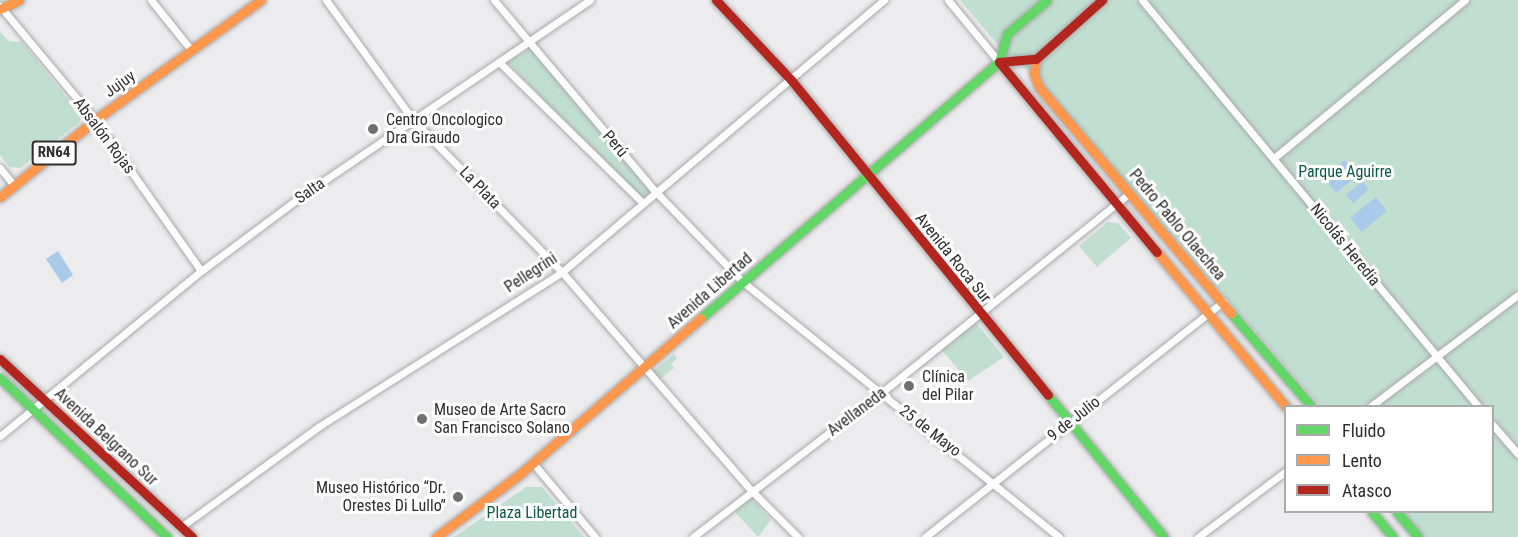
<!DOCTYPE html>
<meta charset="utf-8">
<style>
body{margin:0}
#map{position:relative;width:1518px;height:537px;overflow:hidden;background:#ececee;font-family:"Roboto Condensed",sans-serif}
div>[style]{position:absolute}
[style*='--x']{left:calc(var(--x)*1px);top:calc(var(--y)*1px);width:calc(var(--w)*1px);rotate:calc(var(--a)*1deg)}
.green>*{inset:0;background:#c1dfd1}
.water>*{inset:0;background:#a9cae8}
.roads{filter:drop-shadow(0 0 2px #a9a9ab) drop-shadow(0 0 2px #a9a9ab)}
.street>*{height:7px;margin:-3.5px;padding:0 3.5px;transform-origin:3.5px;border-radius:3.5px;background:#fcfcfc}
.fast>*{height:9px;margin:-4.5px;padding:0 4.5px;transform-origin:4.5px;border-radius:4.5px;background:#63d668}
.slow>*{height:9px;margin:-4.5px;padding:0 4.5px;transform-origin:4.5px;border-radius:4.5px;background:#ff974d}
.jam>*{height:9px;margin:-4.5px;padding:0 4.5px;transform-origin:4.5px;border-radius:4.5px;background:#b3261e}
.dots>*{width:16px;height:16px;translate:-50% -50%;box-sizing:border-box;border:3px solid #fff;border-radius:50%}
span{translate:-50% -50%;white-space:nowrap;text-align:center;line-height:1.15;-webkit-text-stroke:6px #fff;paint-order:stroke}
.shield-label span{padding:2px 4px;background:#fff;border:2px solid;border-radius:4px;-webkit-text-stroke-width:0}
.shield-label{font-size:15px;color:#2e2e2f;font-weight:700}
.street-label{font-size:16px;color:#2e2e2f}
.poi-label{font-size:16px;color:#2e2e2f}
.left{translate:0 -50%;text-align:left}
.right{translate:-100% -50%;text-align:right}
.park-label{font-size:16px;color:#095b3f}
.legend{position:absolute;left:1284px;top:405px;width:210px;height:108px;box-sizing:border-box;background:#fff;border:2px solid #ababac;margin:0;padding:8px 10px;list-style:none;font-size:18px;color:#2e2e2f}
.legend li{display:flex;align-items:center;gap:12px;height:30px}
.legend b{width:30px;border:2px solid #ababac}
</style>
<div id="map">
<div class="green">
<div style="clip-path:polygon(960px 0,1518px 0,1518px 537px,1424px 537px,1403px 512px,1492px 512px,1492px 406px,1320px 406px,1029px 71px,1003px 51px)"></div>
<div style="clip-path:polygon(0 32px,9px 41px,22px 42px,81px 115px,80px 122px,20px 168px,9px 167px,0 155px)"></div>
<div style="clip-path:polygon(533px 46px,653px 192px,638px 202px,508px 62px)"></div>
<div style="clip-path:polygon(1108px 222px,1118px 223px,1131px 238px,1097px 267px,1079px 246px)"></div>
<div style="clip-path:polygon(976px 323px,1004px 357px,968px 381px,941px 349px)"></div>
<div style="clip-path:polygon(674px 354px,677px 358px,671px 364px,674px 368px,659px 380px,652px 372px)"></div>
<div style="clip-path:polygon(526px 487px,542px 487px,584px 537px,454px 537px)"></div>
<div style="clip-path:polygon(751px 498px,771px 520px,758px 537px,734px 511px)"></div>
</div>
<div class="water">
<div style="clip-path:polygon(1345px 160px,1357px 176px,1336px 193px,1324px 177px)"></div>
<div style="clip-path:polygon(1362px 181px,1369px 189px,1353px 203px,1346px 195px)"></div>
<div style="clip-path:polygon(1376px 197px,1387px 211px,1362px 232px,1350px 218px)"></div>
<div style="clip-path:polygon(58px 251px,73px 275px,62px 283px,46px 259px)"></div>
</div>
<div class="roads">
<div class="street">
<div style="--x:151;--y:0;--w:65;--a:51.2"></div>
<div style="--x:326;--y:0;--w:150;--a:54"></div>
<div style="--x:414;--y:121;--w:211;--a:45.6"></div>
<div style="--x:562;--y:272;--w:290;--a:49.1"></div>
<div style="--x:752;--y:491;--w:65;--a:45"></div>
<div style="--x:494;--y:0;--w:250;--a:49.9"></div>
<div style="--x:655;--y:191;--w:127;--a:46"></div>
<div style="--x:743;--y:282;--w:406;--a:38.9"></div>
<div style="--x:948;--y:0;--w:80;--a:50.6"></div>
<div style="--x:1142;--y:0;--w:527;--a:50.39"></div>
<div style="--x:0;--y:6;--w:148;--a:50.2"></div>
<div style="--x:95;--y:120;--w:184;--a:54.9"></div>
<div style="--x:499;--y:62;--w:200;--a:44.4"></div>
<div style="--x:1274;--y:158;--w:248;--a:-39.6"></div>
<div style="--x:0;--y:168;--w:22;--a:51"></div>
<div style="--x:1371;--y:406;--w:184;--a:-37.1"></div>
<div style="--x:1492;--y:424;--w:40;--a:49"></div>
<div style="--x:0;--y:436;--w:260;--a:-39.4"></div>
<div style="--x:201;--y:271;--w:127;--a:-36.7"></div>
<div style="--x:303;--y:195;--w:347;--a:-34.2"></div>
<div style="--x:533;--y:463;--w:97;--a:50"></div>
<div style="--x:181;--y:527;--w:170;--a:-36.1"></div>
<div style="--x:318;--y:427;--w:289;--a:-32.4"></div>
<div style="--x:562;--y:272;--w:422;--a:-40.2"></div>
<div style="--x:693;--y:537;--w:237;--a:-37.5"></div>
<div style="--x:881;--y:393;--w:319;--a:-38.8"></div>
<div style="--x:925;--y:537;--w:380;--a:-38.3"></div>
<div style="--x:1198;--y:537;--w:110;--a:-36.9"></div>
</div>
<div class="fast">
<div style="--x:999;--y:62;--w:29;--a:-74"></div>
<div style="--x:1007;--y:34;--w:52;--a:-40.4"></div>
<div style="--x:1231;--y:313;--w:123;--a:49.3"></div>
<div style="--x:701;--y:318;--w:393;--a:-40.7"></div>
<div style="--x:0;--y:378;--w:231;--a:43.6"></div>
<div style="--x:1048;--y:395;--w:183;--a:50.8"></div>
<div style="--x:1372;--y:512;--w:33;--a:50"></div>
<div style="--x:1397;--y:512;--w:33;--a:50"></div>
</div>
<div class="slow">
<div style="--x:0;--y:9;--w:21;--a:-25"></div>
<div style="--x:1036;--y:59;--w:15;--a:98"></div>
<div style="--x:1034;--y:74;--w:14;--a:69"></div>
<div style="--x:1039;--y:87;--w:297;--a:49.7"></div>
<div style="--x:0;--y:197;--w:122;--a:-39"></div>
<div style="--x:95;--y:120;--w:205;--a:-35.9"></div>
<div style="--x:1157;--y:252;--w:202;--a:50.2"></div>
<div style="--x:436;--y:537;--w:104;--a:-36.8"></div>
<div style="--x:519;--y:475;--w:240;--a:-40.8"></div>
</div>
<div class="jam">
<div style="--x:716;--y:0;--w:111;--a:46.8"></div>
<div style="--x:792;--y:81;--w:405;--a:50.8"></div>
<div style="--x:999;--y:62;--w:247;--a:50.3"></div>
<div style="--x:999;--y:62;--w:37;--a:-5"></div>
<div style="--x:1036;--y:59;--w:89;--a:-41.8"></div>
<div style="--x:0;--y:359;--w:262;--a:42.8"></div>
</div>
</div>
<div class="dots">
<div style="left:373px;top:129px;background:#707072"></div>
<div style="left:909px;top:386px;background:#707072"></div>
<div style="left:422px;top:419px;background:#707072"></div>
<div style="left:458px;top:497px;background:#707072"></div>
</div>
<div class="shield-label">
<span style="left:54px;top:153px">RN64</span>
</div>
<div class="street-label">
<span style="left:120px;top:84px;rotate:-36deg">Jujuy</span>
<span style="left:104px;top:136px;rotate:53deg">Absalón Rojas</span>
<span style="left:615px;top:144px;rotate:49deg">Perú</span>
<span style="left:480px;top:188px;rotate:46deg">La Plata</span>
<span style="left:310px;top:191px;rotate:-35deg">Salta</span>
<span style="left:1177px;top:225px;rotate:50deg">Pedro Pablo Olaechea</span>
<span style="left:1345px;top:245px;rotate:51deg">Nicolás Heredia</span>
<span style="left:953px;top:258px;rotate:51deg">Avenida Roca Sur</span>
<span style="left:531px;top:273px;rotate:-33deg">Pellegrini</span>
<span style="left:710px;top:291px;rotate:-41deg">Avenida Libertad</span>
<span style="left:857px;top:412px;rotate:-37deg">Avellaneda</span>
<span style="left:1074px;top:419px;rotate:-38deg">9 de Julio</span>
<span style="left:930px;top:431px;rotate:38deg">25 de Mayo</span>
<span style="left:106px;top:437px;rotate:43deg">Avenida Belgrano Sur</span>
</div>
<div class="poi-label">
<span class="left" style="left:386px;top:129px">Centro Oncologico<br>Dra Giraudo</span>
<span class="left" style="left:922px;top:386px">Clínica<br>del Pilar</span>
<span class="left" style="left:434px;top:419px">Museo de Arte Sacro<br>San Francisco Solano</span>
<span class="right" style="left:446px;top:497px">Museo Histórico “Dr.<br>Orestes Di Lullo”</span>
</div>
<div class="park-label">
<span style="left:1345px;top:172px">Parque Aguirre</span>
<span style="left:532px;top:513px">Plaza Libertad</span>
</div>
<ul class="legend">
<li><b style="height:8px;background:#63d668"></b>Fluido</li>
<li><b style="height:8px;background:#ff974d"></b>Lento</li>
<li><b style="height:8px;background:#b3261e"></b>Atasco</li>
</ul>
</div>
